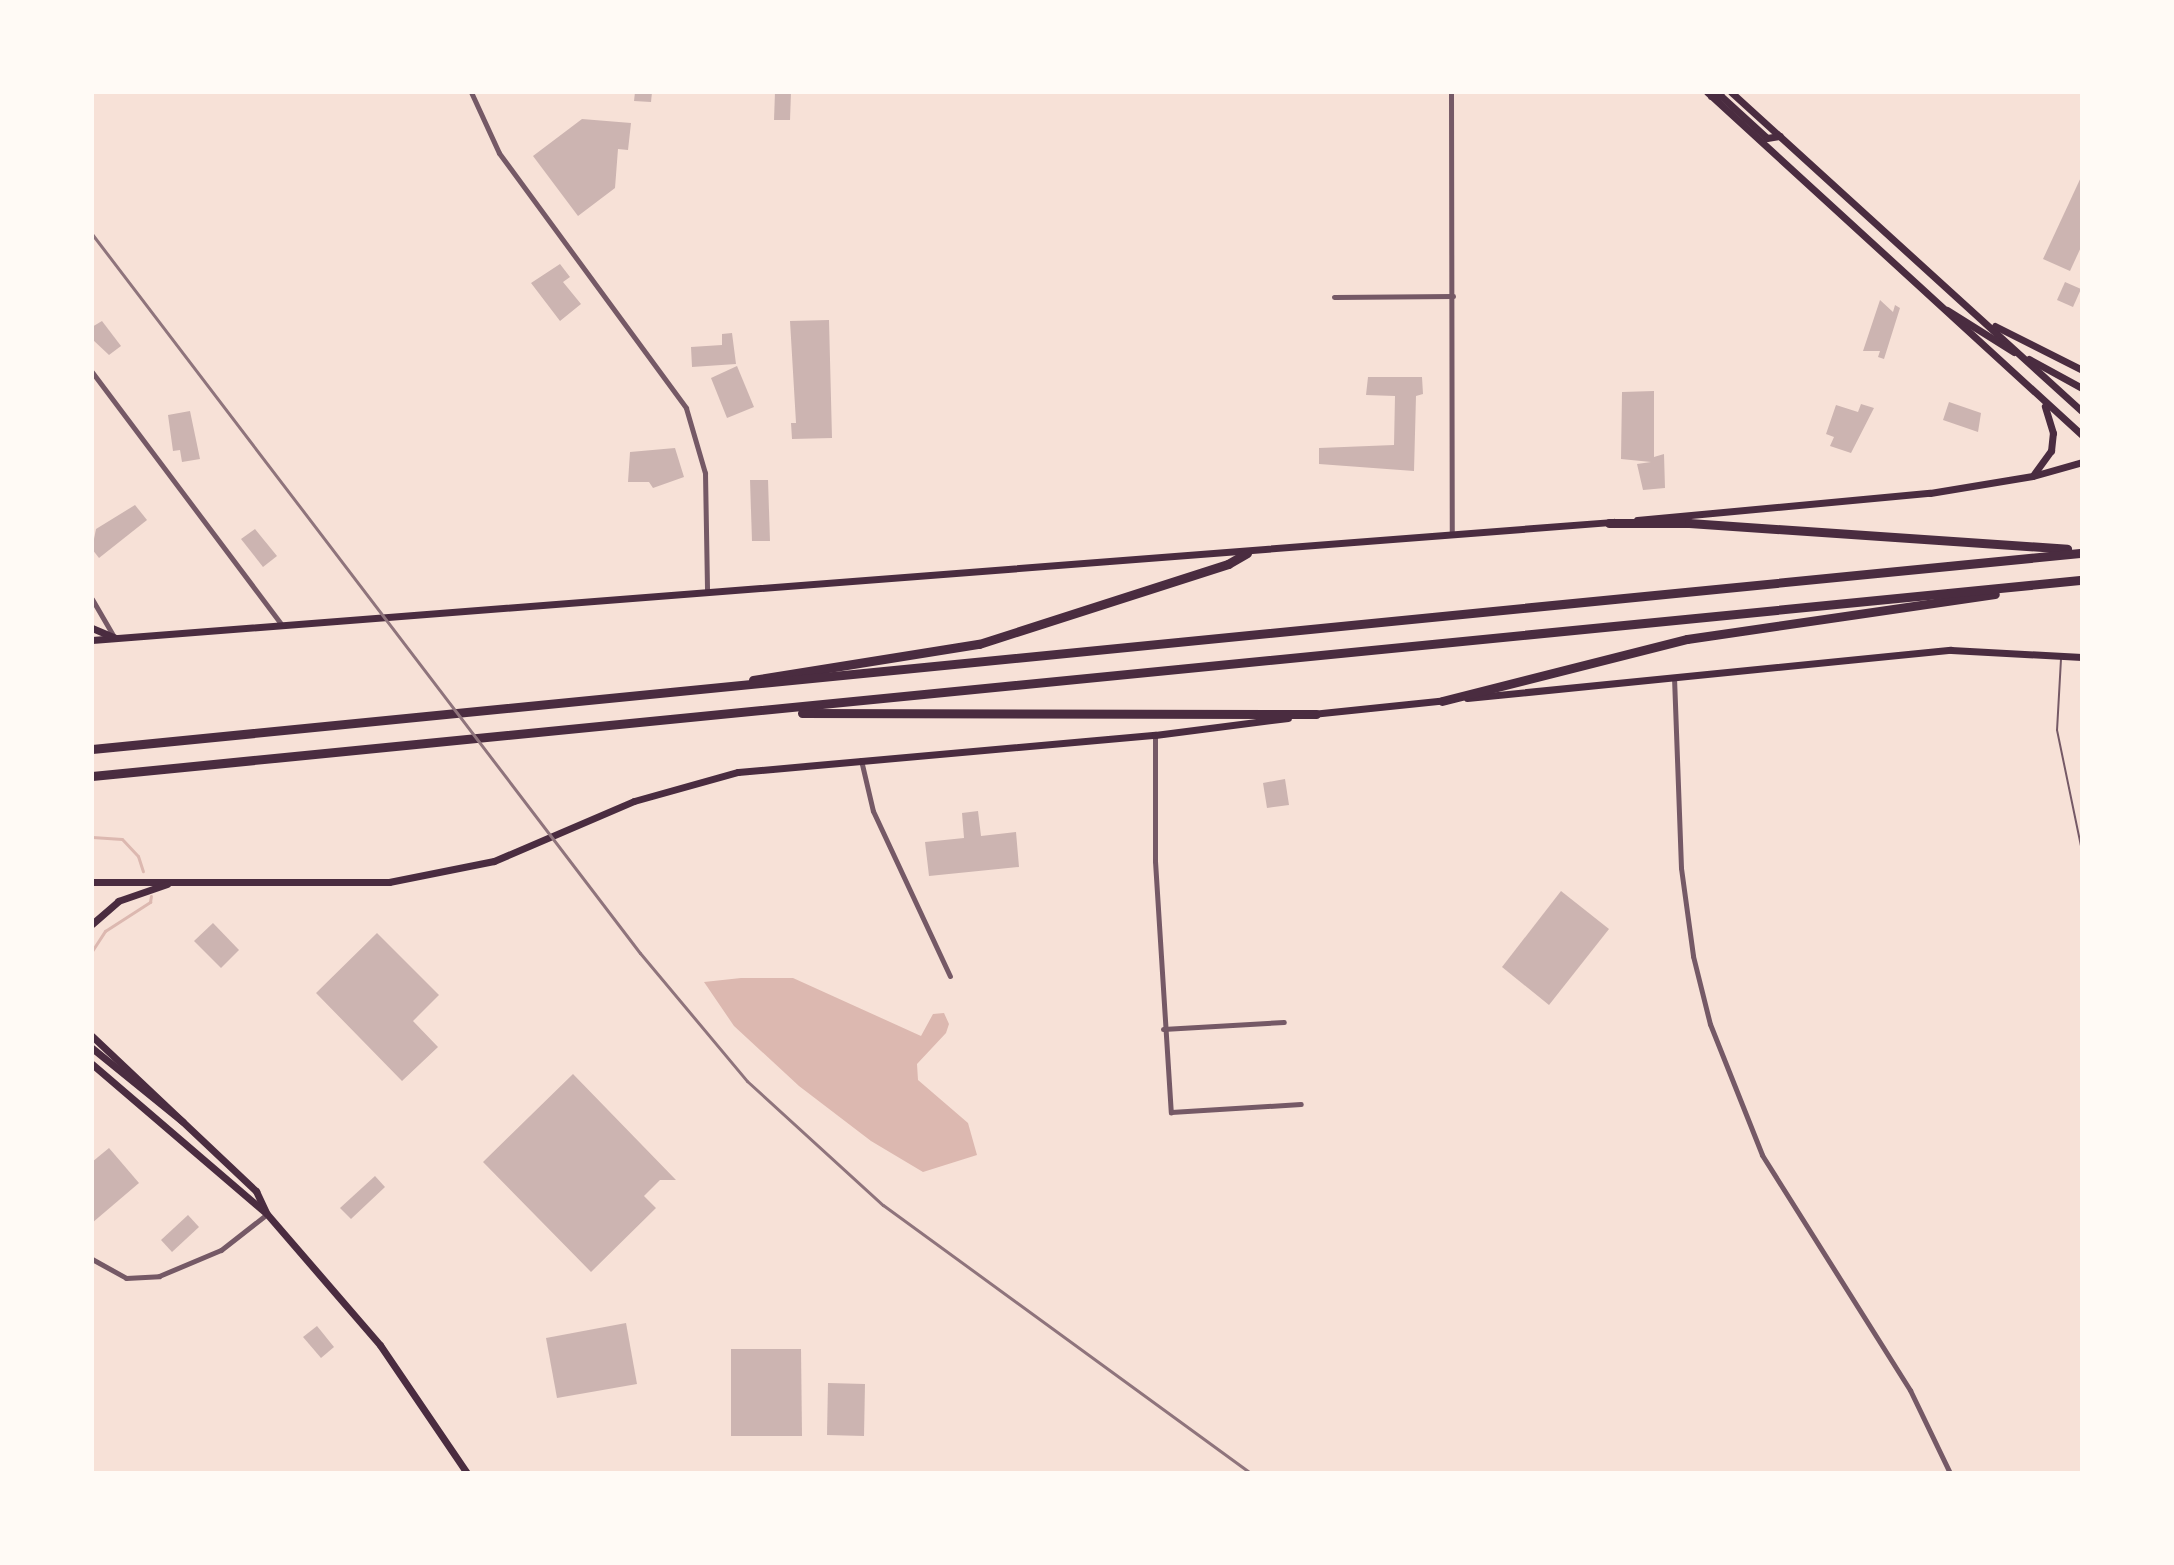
<!DOCTYPE html>
<style>
body{margin:0}
#map{position:relative;width:2174px;height:1565px;overflow:hidden;background:#f7e1d7;font-family:Mulish,sans-serif}
div>[style]{position:absolute}
[style*='--x']{left:calc(var(--x)*1px);top:calc(var(--y)*1px);width:calc(var(--w)*1px);rotate:calc(var(--a)*1deg)}
.water>*{inset:0;background:#dcb8b0}
.stream>*{height:3px;margin:-1.5px;padding:0 1.5px;transform-origin:1.5px;border-radius:1.5px;background:#dcb8b0}
.building>*{inset:0;background:#ccb4b1}
.service>*{height:2px;margin:-1px;padding:0 1px;transform-origin:1px;border-radius:1px;background:#755966}
.minor>*{height:5px;margin:-2.5px;padding:0 2.5px;transform-origin:2.5px;border-radius:2.5px;background:#755966}
.secondary>*{height:7px;margin:-3.5px;padding:0 3.5px;transform-origin:3.5px;border-radius:3.5px;background:#4a2c40}
.primary>*{height:7px;margin:-3.5px;padding:0 3.5px;transform-origin:3.5px;border-radius:3.5px;background:#4a2c40}
.motorway>*{height:9px;margin:-4.5px;padding:0 4.5px;transform-origin:4.5px;border-radius:4.5px;background:#4a2c40}
.rail>*{height:3px;margin:-1.5px;padding:0 1.5px;transform-origin:1.5px;border-radius:1.5px;background:#8f747c}
span{translate:-50% -50%;white-space:nowrap;text-align:center;line-height:1.15;-webkit-text-stroke:6px #fffaf5;paint-order:stroke}
.frame{position:absolute;inset:0;border:94px solid #fffaf5;pointer-events:none}
</style>
<div id="map">
<div class="water">
<div style="clip-path:polygon(741px 978px,793px 978px,921px 1036px,933px 1014px,944px 1013px,949px 1024px,946px 1033px,917px 1064px,918px 1080px,968px 1123px,977px 1155px,923px 1172px,871px 1141px,799px 1086px,734px 1026px,704px 982px)"></div>
</div>
<div class="stream">
<div style="--x:92;--y:837;--w:30;--a:4"></div>
<div style="--x:122;--y:839;--w:23;--a:47"></div>
<div style="--x:138;--y:856;--w:16;--a:72"></div>
<div style="--x:92;--y:951;--w:24;--a:-57"></div>
<div style="--x:105;--y:931;--w:54;--a:-32.8"></div>
<div style="--x:150;--y:902;--w:6;--a:-81"></div>
</div>
<div class="building">
<div style="clip-path:polygon(635px 92px,652px 92px,651px 102px,634px 101px)"></div>
<div style="clip-path:polygon(775px 92px,791px 92px,790px 120px,774px 120px)"></div>
<div style="clip-path:polygon(582px 119px,631px 123px,628px 150px,618px 149px,615px 188px,578px 216px,533px 156px)"></div>
<div style="clip-path:polygon(2082px 175px,2082px 245px,2070px 271px,2043px 259px)"></div>
<div style="clip-path:polygon(560px 264px,570px 277px,563px 282px,581px 304px,560px 321px,531px 283px)"></div>
<div style="clip-path:polygon(2065px 282px,2081px 289px,2073px 307px,2057px 300px)"></div>
<div style="clip-path:polygon(1880px 300px,1893px 312px,1895px 305px,1900px 308px,1884px 359px,1878px 357px,1880px 351px,1863px 351px)"></div>
<div style="clip-path:polygon(829px 320px,832px 438px,792px 439px,791px 423px,796px 423px,790px 321px)"></div>
<div style="clip-path:polygon(102px 321px,121px 346px,109px 355px,92px 339px,92px 327px)"></div>
<div style="clip-path:polygon(732px 333px,736px 364px,692px 367px,691px 347px,722px 345px,722px 334px)"></div>
<div style="clip-path:polygon(737px 366px,754px 407px,727px 418px,711px 378px)"></div>
<div style="clip-path:polygon(1368px 377px,1422px 377px,1423px 394px,1416px 396px,1414px 471px,1319px 464px,1319px 448px,1394px 445px,1395px 396px,1366px 395px)"></div>
<div style="clip-path:polygon(1654px 391px,1654px 457px,1664px 454px,1665px 488px,1643px 490px,1637px 464px,1651px 462px,1621px 459px,1622px 392px)"></div>
<div style="clip-path:polygon(1949px 402px,1981px 413px,1978px 432px,1943px 420px)"></div>
<div style="clip-path:polygon(1861px 404px,1874px 408px,1851px 453px,1830px 446px,1834px 437px,1826px 434px,1836px 405px,1858px 412px)"></div>
<div style="clip-path:polygon(190px 411px,200px 459px,182px 462px,180px 450px,173px 451px,168px 415px)"></div>
<div style="clip-path:polygon(675px 448px,684px 477px,653px 488px,649px 482px,628px 482px,630px 452px)"></div>
<div style="clip-path:polygon(750px 480px,768px 480px,770px 541px,752px 541px)"></div>
<div style="clip-path:polygon(135px 505px,147px 520px,99px 558px,92px 549px,96px 529px)"></div>
<div style="clip-path:polygon(255px 529px,277px 556px,263px 567px,241px 539px)"></div>
<div style="clip-path:polygon(1285px 779px,1289px 805px,1267px 808px,1263px 783px)"></div>
<div style="clip-path:polygon(978px 811px,981px 836px,1016px 832px,1019px 867px,929px 876px,925px 842px,964px 838px,962px 813px)"></div>
<div style="clip-path:polygon(1561px 891px,1609px 929px,1549px 1005px,1502px 967px)"></div>
<div style="clip-path:polygon(213px 923px,239px 950px,221px 968px,194px 941px)"></div>
<div style="clip-path:polygon(377px 933px,439px 995px,413px 1021px,438px 1047px,402px 1081px,316px 993px)"></div>
<div style="clip-path:polygon(573px 1074px,676px 1180px,660px 1180px,644px 1196px,656px 1208px,591px 1272px,483px 1162px)"></div>
<div style="clip-path:polygon(109px 1148px,139px 1183px,92px 1223px,92px 1162px)"></div>
<div style="clip-path:polygon(375px 1176px,385px 1187px,351px 1219px,340px 1208px)"></div>
<div style="clip-path:polygon(188px 1215px,199px 1227px,172px 1252px,161px 1240px)"></div>
<div style="clip-path:polygon(626px 1323px,637px 1384px,557px 1398px,546px 1338px)"></div>
<div style="clip-path:polygon(317px 1326px,334px 1347px,321px 1358px,303px 1337px)"></div>
<div style="clip-path:polygon(731px 1349px,801px 1349px,802px 1436px,731px 1436px)"></div>
<div style="clip-path:polygon(828px 1383px,865px 1384px,864px 1436px,827px 1435px)"></div>
</div>
<div class="service">
<div style="--x:2061;--y:659;--w:71;--a:93.2"></div>
<div style="--x:2057;--y:730;--w:124;--a:78.3"></div>
</div>
<div class="minor">
<div style="--x:471;--y:92;--w:67;--a:65.3"></div>
<div style="--x:499;--y:153;--w:316;--a:53.7"></div>
<div style="--x:686;--y:408;--w:68;--a:73.7"></div>
<div style="--x:705;--y:473;--w:119;--a:89"></div>
<div style="--x:1451;--y:92;--w:442;--a:89.9"></div>
<div style="--x:1334;--y:297;--w:119;--a:-0.5"></div>
<div style="--x:92;--y:372;--w:315;--a:53.1"></div>
<div style="--x:92;--y:599;--w:44;--a:59.9"></div>
<div style="--x:1674;--y:677;--w:191;--a:87.9"></div>
<div style="--x:1681;--y:868;--w:89;--a:82.2"></div>
<div style="--x:1693;--y:956;--w:70;--a:76"></div>
<div style="--x:1710;--y:1024;--w:141;--a:68.3"></div>
<div style="--x:1762;--y:1155;--w:278;--a:57.8"></div>
<div style="--x:1910;--y:1390;--w:92;--a:64.3"></div>
<div style="--x:1155;--y:735;--w:126;--a:90"></div>
<div style="--x:1155;--y:861;--w:252;--a:86.4"></div>
<div style="--x:1171;--y:1112;--w:130;--a:-3.5"></div>
<div style="--x:861;--y:760;--w:52;--a:76.8"></div>
<div style="--x:873;--y:811;--w:182;--a:65"></div>
<div style="--x:1163;--y:1029;--w:121;--a:-3.3"></div>
<div style="--x:92;--y:1259;--w:39;--a:29"></div>
<div style="--x:126;--y:1278;--w:33;--a:-3"></div>
<div style="--x:159;--y:1276;--w:67;--a:-22.8"></div>
<div style="--x:221;--y:1250;--w:58;--a:-38"></div>
</div>
<div class="secondary">
<div style="--x:1707;--y:92;--w:508;--a:42.45"></div>
<div style="--x:1731;--y:92;--w:474;--a:42.3"></div>
<div style="--x:1711;--y:96;--w:10;--a:0"></div>
<div style="--x:1721;--y:96;--w:62;--a:42.4"></div>
<div style="--x:1767;--y:138;--w:13;--a:-9"></div>
<div style="--x:1947;--y:310;--w:79;--a:32.1"></div>
<div style="--x:1995;--y:326;--w:97;--a:26.8"></div>
<div style="--x:2029;--y:359;--w:60;--a:28.7"></div>
<div style="--x:2034;--y:474;--w:29;--a:-54"></div>
<div style="--x:2051;--y:451;--w:18;--a:-84"></div>
<div style="--x:2053;--y:433;--w:28;--a:-107"></div>
<div style="--x:1637;--y:520;--w:294;--a:-5.3"></div>
<div style="--x:1930;--y:493;--w:104;--a:-9.4"></div>
<div style="--x:2033;--y:476;--w:51;--a:-15.9"></div>
<div style="--x:92;--y:640;--w:1526;--a:-4.44"></div>
<div style="--x:1467;--y:698;--w:486;--a:-5.7"></div>
<div style="--x:1951;--y:650;--w:131;--a:3.1"></div>
<div style="--x:1312;--y:714;--w:136;--a:-5.9"></div>
<div style="--x:92;--y:882;--w:297;--a:0"></div>
<div style="--x:389;--y:882;--w:107;--a:-11.3"></div>
<div style="--x:494;--y:861;--w:152;--a:-23.2"></div>
<div style="--x:634;--y:801;--w:108;--a:-15.6"></div>
<div style="--x:738;--y:772;--w:419;--a:-5.1"></div>
<div style="--x:1155;--y:735;--w:134;--a:-7.3"></div>
</div>
<div class="primary">
<div style="--x:92;--y:628;--w:25;--a:23"></div>
<div style="--x:92;--y:924;--w:35;--a:-41"></div>
<div style="--x:118;--y:901;--w:52;--a:-19.1"></div>
<div style="--x:92;--y:1036;--w:226;--a:43.4"></div>
<div style="--x:256;--y:1191;--w:23;--a:65"></div>
<div style="--x:92;--y:1048;--w:117;--a:39.1"></div>
<div style="--x:92;--y:1064;--w:230;--a:40.6"></div>
<div style="--x:267;--y:1214;--w:173;--a:49.2"></div>
<div style="--x:380;--y:1345;--w:155;--a:55.8"></div>
</div>
<div class="motorway">
<div style="--x:1609;--y:523;--w:80;--a:0"></div>
<div style="--x:1689;--y:523;--w:379;--a:3.9"></div>
<div style="--x:753;--y:680;--w:229;--a:-9.1"></div>
<div style="--x:979;--y:644;--w:262;--a:-17.8"></div>
<div style="--x:1228;--y:564;--w:22;--a:-30"></div>
<div style="--x:1442;--y:701;--w:253;--a:-14.2"></div>
<div style="--x:1687;--y:639;--w:311;--a:-8.3"></div>
<div style="--x:802;--y:713;--w:514;--a:0.11"></div>
<div style="--x:92;--y:749;--w:2000;--a:-5.63"></div>
<div style="--x:92;--y:776;--w:2000;--a:-5.63"></div>
</div>
<div class="rail">
<div style="--x:92;--y:234;--w:904;--a:52.69"></div>
<div style="--x:640;--y:953;--w:167;--a:50.1"></div>
<div style="--x:747;--y:1081;--w:184;--a:42.4"></div>
<div style="--x:883;--y:1205;--w:454;--a:36.1"></div>
</div>
<div class="frame"></div>
</div>
